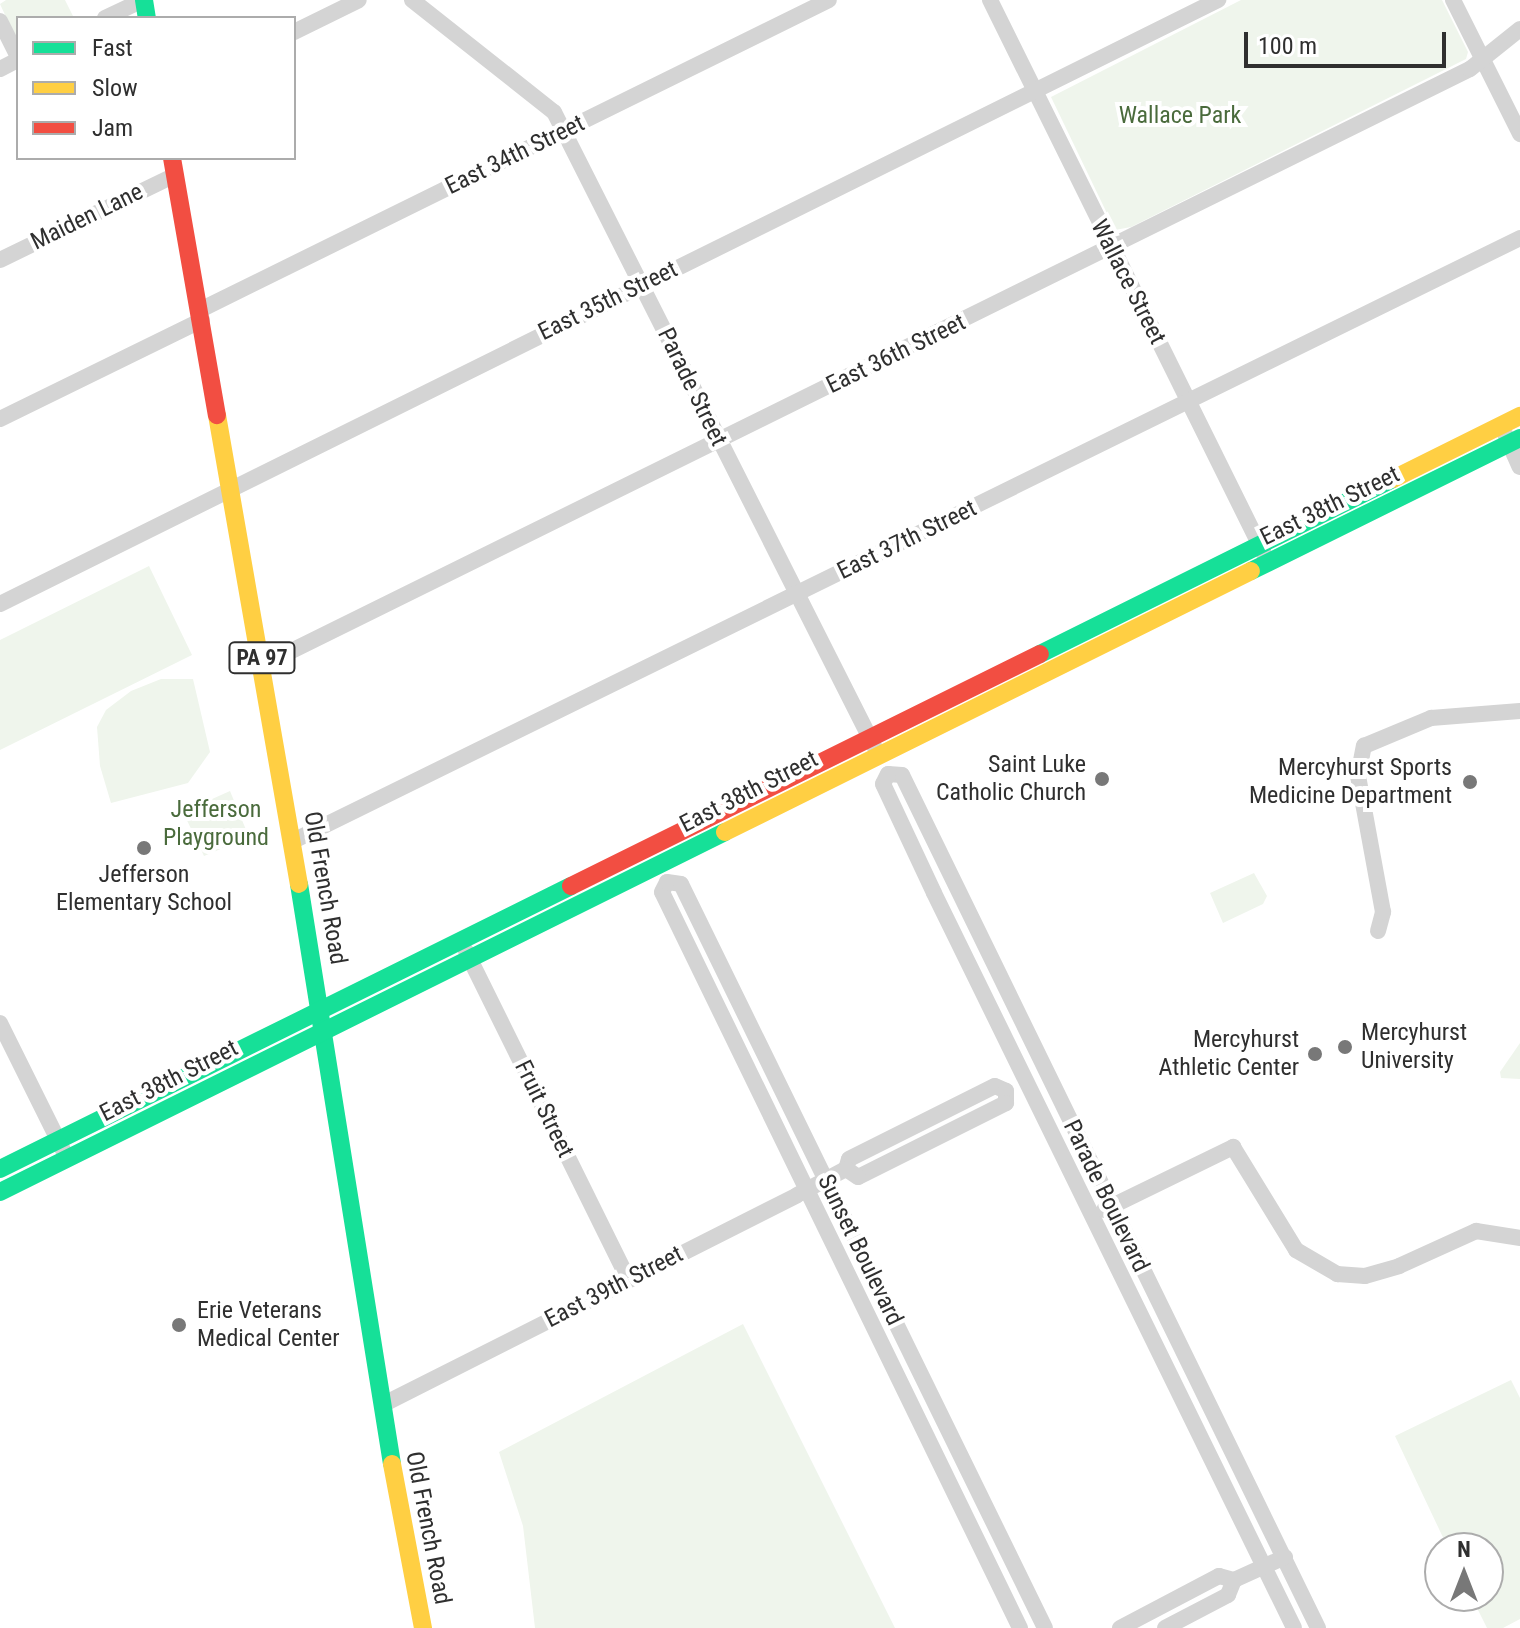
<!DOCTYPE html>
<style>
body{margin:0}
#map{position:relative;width:1520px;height:1628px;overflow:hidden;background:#fff;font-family:"Roboto Condensed",sans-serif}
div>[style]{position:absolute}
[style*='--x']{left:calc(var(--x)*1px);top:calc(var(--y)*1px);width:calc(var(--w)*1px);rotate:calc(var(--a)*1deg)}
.green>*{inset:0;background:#eff5ec}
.street>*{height:16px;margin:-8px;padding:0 8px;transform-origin:8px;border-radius:8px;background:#d4d4d4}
.fast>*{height:18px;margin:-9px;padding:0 9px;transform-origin:9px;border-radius:9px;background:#16e098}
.slow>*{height:18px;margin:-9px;padding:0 9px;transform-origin:9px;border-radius:9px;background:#ffcf43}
.jam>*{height:18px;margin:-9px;padding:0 9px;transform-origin:9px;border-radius:9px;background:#f24e42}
.dots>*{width:22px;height:22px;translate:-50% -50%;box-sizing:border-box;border:4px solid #fff;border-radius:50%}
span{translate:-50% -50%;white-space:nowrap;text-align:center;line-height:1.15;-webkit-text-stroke:8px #fff;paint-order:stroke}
.shield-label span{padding:2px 6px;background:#fff;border:2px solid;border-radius:6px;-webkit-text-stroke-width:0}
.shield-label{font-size:22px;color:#2f2f2f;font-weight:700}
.park-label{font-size:24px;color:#4a6b3c}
.street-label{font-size:24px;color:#2f2f2f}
.poi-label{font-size:24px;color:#2f2f2f}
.right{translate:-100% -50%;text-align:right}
.left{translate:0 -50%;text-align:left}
.legend{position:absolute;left:16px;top:16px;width:280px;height:144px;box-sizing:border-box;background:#fff;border:2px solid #acacac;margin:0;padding:10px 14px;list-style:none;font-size:24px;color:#2f2f2f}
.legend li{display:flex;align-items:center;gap:16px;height:40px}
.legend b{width:40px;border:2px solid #acacac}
.north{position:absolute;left:1424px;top:1532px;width:80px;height:80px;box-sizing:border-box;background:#fff;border:2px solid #acacac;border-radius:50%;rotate:0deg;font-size:22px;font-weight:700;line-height:32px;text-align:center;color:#2f2f2f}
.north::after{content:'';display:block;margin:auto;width:28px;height:36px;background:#787878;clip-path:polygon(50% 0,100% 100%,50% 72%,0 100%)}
.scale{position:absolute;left:1244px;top:32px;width:202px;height:36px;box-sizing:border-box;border:4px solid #2f2f2f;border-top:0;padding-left:10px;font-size:24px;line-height:28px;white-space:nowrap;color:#2f2f2f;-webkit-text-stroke:6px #fff;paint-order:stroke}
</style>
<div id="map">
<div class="green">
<div style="clip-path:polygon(6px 0,65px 0,74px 18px,18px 18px,18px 43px,0 4px)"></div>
<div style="clip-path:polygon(1241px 0,1442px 0,1468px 52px,1466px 59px,1131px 227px,1115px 230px,1051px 97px)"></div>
<div style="clip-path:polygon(149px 566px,192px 655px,0 750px,0 640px)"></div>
<div style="clip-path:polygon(161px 679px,193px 679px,210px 752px,188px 783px,111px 803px,100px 766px,97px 727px,106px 710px,131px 691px)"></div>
<div style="clip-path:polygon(230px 791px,249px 837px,204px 856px,183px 812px)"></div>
<div style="clip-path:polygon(1254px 873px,1267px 896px,1263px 904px,1223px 923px,1210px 893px)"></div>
<div style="clip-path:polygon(1520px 1043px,1520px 1079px,1501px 1078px,1500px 1072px)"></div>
<div style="clip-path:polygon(743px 1324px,895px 1628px,535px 1628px,523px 1526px,499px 1452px)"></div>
<div style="clip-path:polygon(1511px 1380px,1520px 1398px,1520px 1619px,1503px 1628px,1487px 1628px,1471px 1596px,1488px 1596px,1488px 1548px,1448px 1548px,1395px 1436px)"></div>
</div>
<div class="street">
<div style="--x:412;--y:0;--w:181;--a:38.3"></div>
<div style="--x:554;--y:112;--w:710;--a:63.22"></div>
<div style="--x:990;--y:0;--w:618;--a:63.68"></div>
<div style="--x:1453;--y:0;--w:150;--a:63.4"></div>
<div style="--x:105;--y:18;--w:42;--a:-25.3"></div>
<div style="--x:0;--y:21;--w:40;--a:63.4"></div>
<div style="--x:294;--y:32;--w:72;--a:-26.2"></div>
<div style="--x:0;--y:69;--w:20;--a:-27"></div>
<div style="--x:0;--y:260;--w:195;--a:-25.9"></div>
<div style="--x:200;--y:310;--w:701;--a:-26.24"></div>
<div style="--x:0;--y:419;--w:225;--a:-26.1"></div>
<div style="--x:1505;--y:434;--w:36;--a:66"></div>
<div style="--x:0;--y:604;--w:1360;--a:-26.38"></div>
<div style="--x:263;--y:665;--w:1346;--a:-26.28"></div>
<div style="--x:1470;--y:69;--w:64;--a:-38.7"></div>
<div style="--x:888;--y:774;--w:14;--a:4"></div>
<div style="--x:902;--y:775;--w:949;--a:64"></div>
<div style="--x:888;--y:774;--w:11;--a:117"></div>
<div style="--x:883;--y:784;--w:120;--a:64.9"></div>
<div style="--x:934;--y:893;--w:818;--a:63.9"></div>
<div style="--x:293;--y:841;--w:1367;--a:-26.17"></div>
<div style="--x:1378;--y:931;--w:20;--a:-75"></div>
<div style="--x:1383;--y:912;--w:138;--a:-100.4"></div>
<div style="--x:1358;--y:776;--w:31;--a:-79"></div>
<div style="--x:1364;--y:746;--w:73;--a:-22.7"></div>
<div style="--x:1431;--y:718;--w:89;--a:-4.5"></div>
<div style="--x:466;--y:951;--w:366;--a:63.7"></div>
<div style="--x:0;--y:1023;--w:142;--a:63.6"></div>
<div style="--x:1104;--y:1210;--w:144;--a:-26"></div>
<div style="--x:1233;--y:1147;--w:121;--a:58.5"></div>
<div style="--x:1296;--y:1250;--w:48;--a:30.3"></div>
<div style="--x:1337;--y:1274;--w:28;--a:4"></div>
<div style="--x:1365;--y:1276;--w:35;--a:-16"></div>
<div style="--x:1399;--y:1266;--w:85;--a:-24.4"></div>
<div style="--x:1476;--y:1231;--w:45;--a:9"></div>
<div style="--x:382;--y:1405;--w:465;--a:-26.8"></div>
<div style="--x:797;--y:1195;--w:55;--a:-28"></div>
<div style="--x:846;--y:1169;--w:10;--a:-73"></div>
<div style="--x:849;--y:1159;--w:163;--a:-26.6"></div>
<div style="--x:995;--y:1086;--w:12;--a:24"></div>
<div style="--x:1006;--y:1091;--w:12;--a:90"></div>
<div style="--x:1006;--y:1103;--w:165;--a:153.4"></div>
<div style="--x:858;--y:1177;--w:14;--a:-146"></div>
<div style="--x:1234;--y:1580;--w:56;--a:-24.3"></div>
<div style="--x:1020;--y:1628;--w:818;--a:-115.94"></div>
<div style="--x:662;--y:892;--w:11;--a:-63"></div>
<div style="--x:667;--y:882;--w:14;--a:8"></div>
<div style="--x:681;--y:884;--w:828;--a:63.93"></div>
<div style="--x:1120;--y:1628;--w:112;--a:-27.7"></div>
<div style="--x:1219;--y:1576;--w:16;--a:15"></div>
<div style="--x:1234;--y:1580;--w:16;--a:112"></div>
<div style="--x:1228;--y:1595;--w:71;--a:152.4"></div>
</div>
<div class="fast">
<div style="--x:144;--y:0;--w:18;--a:81"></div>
<div style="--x:1251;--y:571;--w:300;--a:-26.3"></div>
<div style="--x:1040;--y:654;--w:394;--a:-26.4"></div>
<div style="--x:299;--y:884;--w:587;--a:80.89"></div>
<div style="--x:0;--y:1169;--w:637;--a:-26.36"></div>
<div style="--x:0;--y:1192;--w:809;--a:-26.41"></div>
</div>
<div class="slow">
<div style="--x:217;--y:415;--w:476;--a:80.1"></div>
<div style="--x:1393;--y:479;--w:142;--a:-26.4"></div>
<div style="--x:725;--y:832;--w:587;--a:-26.39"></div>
<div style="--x:392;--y:1464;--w:167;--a:79.3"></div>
</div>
<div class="jam">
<div style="--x:172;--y:158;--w:261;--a:80.1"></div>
<div style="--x:571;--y:886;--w:523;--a:-26.32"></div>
</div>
<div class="dots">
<div style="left:1102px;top:779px;background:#787878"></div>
<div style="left:1470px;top:782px;background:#787878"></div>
<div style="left:144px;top:848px;background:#787878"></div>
<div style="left:1345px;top:1047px;background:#787878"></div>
<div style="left:1315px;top:1054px;background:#787878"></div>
<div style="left:179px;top:1325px;background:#787878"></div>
</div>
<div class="shield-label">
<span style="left:262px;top:658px">PA 97</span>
</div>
<div class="park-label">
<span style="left:1180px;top:116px">Wallace Park</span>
<span style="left:216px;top:824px">Jefferson<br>Playground</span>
</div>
<div class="street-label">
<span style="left:515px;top:155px;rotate:-26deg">East 34th Street</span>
<span style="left:87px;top:217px;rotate:-26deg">Maiden Lane</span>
<span style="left:1128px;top:282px;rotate:63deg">Wallace Street</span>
<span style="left:608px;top:301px;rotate:-26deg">East 35th Street</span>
<span style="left:896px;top:354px;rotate:-26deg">East 36th Street</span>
<span style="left:692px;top:387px;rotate:64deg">Parade Street</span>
<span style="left:1330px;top:506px;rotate:-26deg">East 38th Street</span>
<span style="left:907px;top:540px;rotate:-26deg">East 37th Street</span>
<span style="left:749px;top:792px;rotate:-27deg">East 38th Street</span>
<span style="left:325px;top:888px;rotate:80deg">Old French Road</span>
<span style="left:169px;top:1081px;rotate:-27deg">East 38th Street</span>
<span style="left:544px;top:1109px;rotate:64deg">Fruit Street</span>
<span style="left:1106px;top:1196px;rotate:64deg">Parade Boulevard</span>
<span style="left:860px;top:1250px;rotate:64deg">Sunset Boulevard</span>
<span style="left:614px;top:1287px;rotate:-27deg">East 39th Street</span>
<span style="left:428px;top:1528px;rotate:79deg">Old French Road</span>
</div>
<div class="poi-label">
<span class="right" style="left:1086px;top:779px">Saint Luke<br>Catholic Church</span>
<span class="right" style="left:1452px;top:782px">Mercyhurst Sports<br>Medicine Department</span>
<span style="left:144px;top:889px">Jefferson<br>Elementary School</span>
<span class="left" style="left:1361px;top:1047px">Mercyhurst<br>University</span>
<span class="right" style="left:1299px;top:1054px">Mercyhurst<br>Athletic Center</span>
<span class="left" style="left:197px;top:1325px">Erie Veterans<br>Medical Center</span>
</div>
<ul class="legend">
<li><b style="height:10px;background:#16e098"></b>Fast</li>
<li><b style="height:10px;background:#ffcf43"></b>Slow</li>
<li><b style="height:10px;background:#f24e42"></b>Jam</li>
</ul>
<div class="north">N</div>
<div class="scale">100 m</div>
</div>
